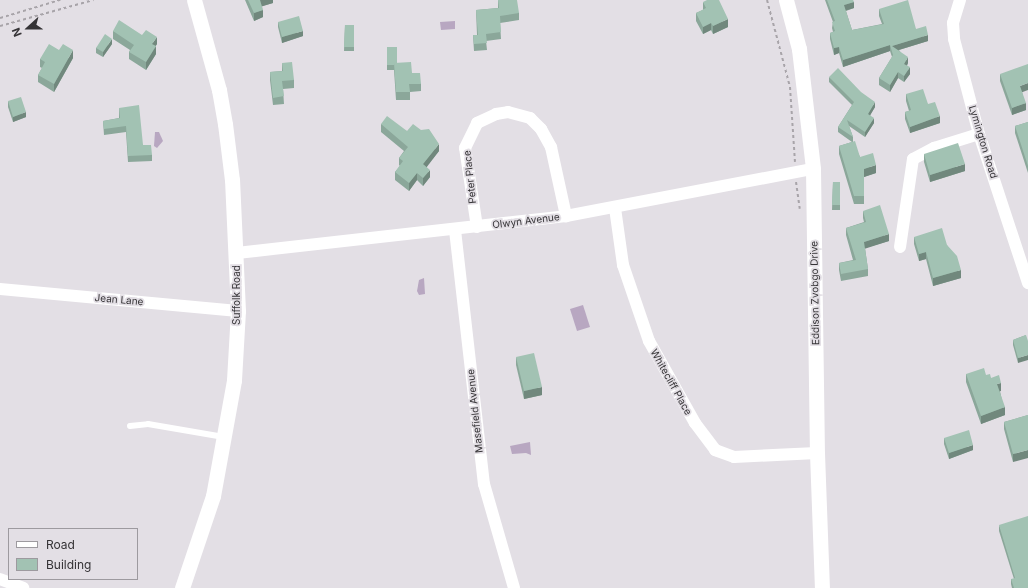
<!DOCTYPE html>
<style>
body{margin:0}
#map{position:relative;width:1028px;height:588px;overflow:hidden;background:#e3dfe5;font-family:Inter,sans-serif}
div>[style]{position:absolute}
[style*='--x']{left:calc(var(--x)*1px);top:calc(var(--y)*1px);width:calc(var(--w)*1px);rotate:calc(var(--a)*1deg)}
.water>*{inset:0;background:#b8a7c1}
.path>*{height:2px;margin-top:-1px;transform-origin:0;background:repeating-linear-gradient(90deg,#a8a4a9 0 3px,transparent 0 6px)}
.service>*{height:6px;margin:-3px;padding:0 3px;transform-origin:3px;border-radius:3px;background:#fff}
.minor>*{height:12px;margin:-6px;padding:0 6px;transform-origin:6px;border-radius:6px;background:#fff}
.tertiary>*{height:15px;margin:-7.5px;padding:0 7.5px;transform-origin:7.5px;border-radius:7.5px;background:#fff}
.wall>*{inset:0;background:#8ba79a}
.shaded-wall>*{inset:0;background:#71887d}
.building>*{inset:0;background:#a2c2b3}
span{translate:-50% -50%;white-space:nowrap;text-align:center;line-height:1.15;-webkit-text-stroke:3.5px #e3dfe5;paint-order:stroke}
.street-label{font-size:10px;color:#353336}
.legend{position:absolute;left:8px;top:528px;width:130px;height:52px;box-sizing:border-box;background:#e3dfe5;border:1px solid #9d9a9f;margin:0;padding:5px 7px;list-style:none;font-size:12px;color:#353336}
.legend li{display:flex;align-items:center;gap:8px;height:20px}
.legend b{width:20px;border:1px solid #9d9a9f}
.north{position:absolute;left:8px;top:8px;width:40px;height:40px;-webkit-text-stroke:3px #e3dfe5;paint-order:stroke;rotate:249deg;font-size:11px;font-weight:700;line-height:16px;text-align:center;color:#353336}
.north::after{content:'';display:block;margin:auto;width:14px;height:18px;background:#353336;clip-path:polygon(50% 0,100% 100%,50% 72%,0 100%)}
</style>
<div id="map">
<div class="water">
<div style="clip-path:polygon(455px 21px,455px 29px,441px 30px,440px 22px)"></div>
<div style="clip-path:polygon(155px 132px,159px 132px,163px 141px,157px 148px,154px 146px)"></div>
<div style="clip-path:polygon(424px 278px,425px 294px,419px 295px,417px 291px,419px 280px)"></div>
<div style="clip-path:polygon(583px 305px,590px 327px,577px 331px,570px 309px)"></div>
<div style="clip-path:polygon(530px 442px,531px 455px,526px 453px,512px 454px,510px 446px)"></div>
</div>
<div class="path">
<div style="--x:767;--y:0;--w:90;--a:75.2"></div>
<div style="--x:790;--y:87;--w:75;--a:86.2"></div>
<div style="--x:0;--y:18;--w:63;--a:-16.7"></div>
<div style="--x:0;--y:26;--w:97;--a:-15.6"></div>
<div style="--x:796;--y:182;--w:27;--a:82"></div>
</div>
<div class="service">
<div style="--x:130;--y:426;--w:18;--a:-6"></div>
<div style="--x:148;--y:424;--w:77;--a:9.7"></div>
</div>
<div class="minor">
<div style="--x:960;--y:0;--w:24;--a:107"></div>
<div style="--x:953;--y:23;--w:16;--a:86"></div>
<div style="--x:954;--y:39;--w:98;--a:75.3"></div>
<div style="--x:979;--y:134;--w:157;--a:71.8"></div>
<div style="--x:615;--y:208;--w:58;--a:82"></div>
<div style="--x:623;--y:265;--w:80;--a:71.1"></div>
<div style="--x:649;--y:341;--w:94;--a:60.7"></div>
<div style="--x:695;--y:423;--w:34;--a:53"></div>
<div style="--x:715;--y:450;--w:20;--a:20"></div>
<div style="--x:734;--y:457;--w:83;--a:-2.8"></div>
<div style="--x:477;--y:227;--w:80;--a:-98.6"></div>
<div style="--x:465;--y:148;--w:28;--a:-64"></div>
<div style="--x:477;--y:123;--w:21;--a:-25"></div>
<div style="--x:496;--y:114;--w:12;--a:-9"></div>
<div style="--x:508;--y:112;--w:23;--a:15"></div>
<div style="--x:530;--y:118;--w:16;--a:45"></div>
<div style="--x:541;--y:129;--w:21;--a:61"></div>
<div style="--x:551;--y:147;--w:71;--a:77.7"></div>
<div style="--x:455;--y:230;--w:256;--a:83.5"></div>
<div style="--x:484;--y:484;--w:108;--a:73.9"></div>
<div style="--x:900;--y:247;--w:89;--a:-81.6"></div>
<div style="--x:913;--y:159;--w:24;--a:-28"></div>
<div style="--x:934;--y:148;--w:47;--a:-17.3"></div>
<div style="--x:237;--y:253;--w:331;--a:-6.4"></div>
<div style="--x:566;--y:216;--w:251;--a:-10.8"></div>
<div style="--x:0;--y:289;--w:239;--a:5.3"></div>
<div style="--x:0;--y:579;--w:25;--a:21"></div>
</div>
<div class="tertiary">
<div style="--x:786;--y:0;--w:51;--a:75.1"></div>
<div style="--x:799;--y:49;--w:121;--a:83.3"></div>
<div style="--x:813;--y:169;--w:284;--a:89.2"></div>
<div style="--x:817;--y:453;--w:135;--a:87.9"></div>
<div style="--x:182;--y:588;--w:97;--a:-71.4"></div>
<div style="--x:213;--y:496;--w:118;--a:-79.7"></div>
<div style="--x:234;--y:380;--w:69;--a:-86.7"></div>
<div style="--x:238;--y:311;--w:131;--a:-92.6"></div>
<div style="--x:232;--y:180;--w:56;--a:-97.1"></div>
<div style="--x:225;--y:124;--w:35;--a:-100"></div>
<div style="--x:219;--y:90;--w:93;--a:-105.5"></div>
</div>
<div class="wall">
<div style="clip-path:polygon(245px 0,273px 0,273px 3px,262px 6px,263px 17px,254px 21px)"></div>
<div style="clip-path:polygon(498px 0,519px 13px,519px 20px,500px 23px,501px 39px,486px 41px,487px 50px,474px 51px,473px 35px,477px 35px,476px 10px,498px 8px)"></div>
<div style="clip-path:polygon(825px 0,853px 0,854px 8px,846px 11px,852px 30px,882px 24px,879px 16px,879px 9px,916px 29px,928px 41px,899px 50px,908px 63px,907px 66px,910px 74px,904px 82px,898px 78px,890px 92px,879px 85px,879px 78px,892px 57px,890px 51px,843px 67px,839px 53px,834px 55px,830px 39px,830px 33px,833px 32px,832px 28px,833px 22px)"></div>
<div style="clip-path:polygon(703px 2px,728px 27px,713px 34px,711px 30px,703px 34px,696px 21px,696px 13px,703px 10px)"></div>
<div style="clip-path:polygon(278px 22px,303px 36px,282px 43px,278px 27px)"></div>
<div style="clip-path:polygon(345px 25px,354px 25px,354px 51px,344px 51px)"></div>
<div style="clip-path:polygon(113px 31px,157px 44px,155px 46px,156px 54px,146px 70px,129px 59px,129px 52px,130px 50px,113px 39px)"></div>
<div style="clip-path:polygon(112px 44px,103px 57px,96px 53px,96px 48px)"></div>
<div style="clip-path:polygon(387px 47px,397px 63px,412px 73px,421px 84px,421px 91px,410px 92px,410px 100px,396px 100px,394px 70px,387px 70px)"></div>
<div style="clip-path:polygon(73px 58px,54px 92px,38px 82px,38px 75px,42px 68px,40px 67px,40px 59px)"></div>
<div style="clip-path:polygon(282px 63px,294px 80px,294px 88px,283px 89px,284px 104px,273px 105px,270px 80px,270px 72px,282px 71px)"></div>
<div style="clip-path:polygon(1000px 74px,1022px 92px,1026px 110px,1012px 115px,1000px 81px)"></div>
<div style="clip-path:polygon(829px 77px,875px 107px,870px 115px,874px 123px,865px 137px,849px 126px,853px 137px,853px 142px,860px 157px,876px 173px,864px 177px,864px 204px,854px 204px,839px 154px,839px 146px,852px 142px,838px 132px,838px 127px,852px 105px,829px 82px)"></div>
<div style="clip-path:polygon(906px 94px,928px 104px,940px 123px,910px 133px,905px 119px,905px 112px,909px 111px,906px 101px)"></div>
<div style="clip-path:polygon(8px 101px,26px 117px,13px 122px,8px 107px)"></div>
<div style="clip-path:polygon(119px 108px,143px 145px,152px 155px,152px 161px,128px 162px,126px 132px,104px 135px,103px 121px,119px 118px)"></div>
<div style="clip-path:polygon(1028px 122px,1028px 173px,1015px 133px,1015px 126px)"></div>
<div style="clip-path:polygon(381px 124px,407px 131px,439px 151px,426px 167px,430px 177px,423px 186px,417px 180px,409px 191px,395px 180px,395px 172px,400px 166px,399px 165px,399px 158px,404px 151px,381px 132px)"></div>
<div style="clip-path:polygon(924px 154px,965px 171px,930px 182px,924px 162px)"></div>
<div style="clip-path:polygon(833px 182px,840px 182px,840px 210px,832px 210px)"></div>
<div style="clip-path:polygon(863px 211px,889px 241px,865px 248px,868px 269px,868px 276px,841px 281px,839px 270px,839px 263px,853px 260px,846px 235px,846px 228px,864px 222px,863px 218px)"></div>
<div style="clip-path:polygon(914px 237px,947px 245px,961px 278px,933px 286px,926px 259px,919px 261px,914px 244px)"></div>
<div style="clip-path:polygon(1026px 335px,1018px 363px,1013px 345px,1013px 340px)"></div>
<div style="clip-path:polygon(516px 357px,542px 395px,524px 399px,516px 365px)"></div>
<div style="clip-path:polygon(966px 374px,986px 375px,991px 378px,1001px 391px,1000px 391px,1005px 415px,981px 424px,966px 382px)"></div>
<div style="clip-path:polygon(1028px 415px,1013px 462px,1004px 429px,1004px 422px)"></div>
<div style="clip-path:polygon(944px 438px,973px 450px,949px 459px,944px 444px)"></div>
<div style="clip-path:polygon(999px 525px,1028px 588px,1012px 588px,1011px 584px,1011px 579px,1014px 579px,999px 531px)"></div>
</div>
<div class="shaded-wall">
<div style="clip-path:polygon(260px 0,273px 0,273px 3px,260px 7px)"></div>
<div style="clip-path:polygon(854px 2px,854px 8px,844px 11px,844px 5px)"></div>
<div style="clip-path:polygon(263px 10px,263px 17px,254px 21px,254px 13px)"></div>
<div style="clip-path:polygon(728px 19px,728px 27px,713px 34px,713px 26px)"></div>
<div style="clip-path:polygon(711px 23px,711px 30px,703px 34px,703px 27px)"></div>
<div style="clip-path:polygon(303px 31px,303px 36px,282px 43px,282px 37px)"></div>
<div style="clip-path:polygon(928px 35px,928px 41px,892px 52px,892px 46px)"></div>
<div style="clip-path:polygon(157px 37px,157px 44px,152px 52px,152px 44px)"></div>
<div style="clip-path:polygon(112px 39px,112px 44px,103px 57px,103px 52px)"></div>
<div style="clip-path:polygon(890px 45px,890px 51px,843px 67px,843px 60px)"></div>
<div style="clip-path:polygon(156px 46px,156px 54px,146px 70px,146px 62px)"></div>
<div style="clip-path:polygon(839px 47px,839px 53px,834px 55px,834px 48px)"></div>
<div style="clip-path:polygon(73px 50px,73px 58px,54px 92px,54px 84px)"></div>
<div style="clip-path:polygon(908px 57px,908px 63px,904px 70px,904px 64px)"></div>
<div style="clip-path:polygon(910px 67px,910px 74px,904px 82px,904px 76px)"></div>
<div style="clip-path:polygon(898px 72px,898px 78px,890px 92px,890px 85px)"></div>
<div style="clip-path:polygon(1028px 83px,1028px 90px,1020px 93px,1020px 86px)"></div>
<div style="clip-path:polygon(875px 102px,875px 107px,868px 119px,868px 114px)"></div>
<div style="clip-path:polygon(1026px 103px,1026px 110px,1012px 115px,1012px 108px)"></div>
<div style="clip-path:polygon(26px 112px,26px 117px,13px 122px,13px 117px)"></div>
<div style="clip-path:polygon(940px 116px,940px 123px,910px 133px,910px 127px)"></div>
<div style="clip-path:polygon(874px 118px,874px 123px,865px 137px,865px 132px)"></div>
<div style="clip-path:polygon(439px 144px,439px 151px,423px 172px,423px 164px)"></div>
<div style="clip-path:polygon(965px 164px,965px 171px,930px 182px,930px 175px)"></div>
<div style="clip-path:polygon(876px 165px,876px 173px,864px 177px,864px 169px)"></div>
<div style="clip-path:polygon(430px 170px,430px 177px,423px 186px,423px 178px)"></div>
<div style="clip-path:polygon(417px 173px,417px 180px,409px 191px,409px 183px)"></div>
<div style="clip-path:polygon(889px 234px,889px 241px,864px 249px,864px 242px)"></div>
<div style="clip-path:polygon(926px 252px,926px 259px,919px 261px,919px 254px)"></div>
<div style="clip-path:polygon(961px 270px,961px 278px,933px 286px,933px 278px)"></div>
<div style="clip-path:polygon(1028px 355px,1028px 360px,1018px 363px,1018px 358px)"></div>
<div style="clip-path:polygon(1001px 383px,1001px 391px,997px 392px,997px 384px)"></div>
<div style="clip-path:polygon(542px 387px,542px 395px,524px 399px,524px 391px)"></div>
<div style="clip-path:polygon(1005px 407px,1005px 415px,981px 424px,981px 416px)"></div>
<div style="clip-path:polygon(973px 445px,973px 450px,949px 459px,949px 453px)"></div>
<div style="clip-path:polygon(1028px 450px,1028px 458px,1013px 462px,1013px 454px)"></div>
</div>
<div class="building">
<div style="clip-path:polygon(248px 0,260px 0,263px 10px,254px 13px)"></div>
<div style="clip-path:polygon(498px 0,517px 0,519px 13px,500px 16px,501px 32px,486px 34px,487px 43px,474px 44px,473px 35px,478px 35px,476px 10px,499px 8px)"></div>
<div style="clip-path:polygon(707px 0,719px 0,728px 19px,713px 26px,711px 23px,703px 27px,696px 13px,706px 8px,703px 2px)"></div>
<div style="clip-path:polygon(827px 0,853px 0,854px 2px,844px 5px,852px 30px,884px 24px,879px 9px,908px 0,916px 29px,926px 26px,928px 35px,892px 46px,908px 57px,904px 64px,910px 67px,904px 76px,898px 72px,890px 85px,879px 78px,893px 55px,890px 45px,843px 60px,839px 47px,834px 48px,830px 33px,835px 31px,832px 22px,835px 21px)"></div>
<div style="clip-path:polygon(299px 16px,303px 31px,282px 37px,278px 22px)"></div>
<div style="clip-path:polygon(119px 20px,142px 35px,146px 30px,157px 37px,152px 44px,156px 46px,146px 62px,129px 52px,134px 45px,113px 31px)"></div>
<div style="clip-path:polygon(345px 25px,354px 25px,354px 47px,344px 47px)"></div>
<div style="clip-path:polygon(105px 34px,112px 39px,103px 52px,96px 48px)"></div>
<div style="clip-path:polygon(49px 44px,59px 50px,63px 44px,73px 50px,54px 84px,38px 75px,45px 62px,40px 59px)"></div>
<div style="clip-path:polygon(387px 47px,397px 47px,397px 63px,394px 63px,394px 65px,387px 65px)"></div>
<div style="clip-path:polygon(292px 62px,294px 80px,282px 81px,284px 96px,273px 98px,270px 72px,283px 71px,282px 63px)"></div>
<div style="clip-path:polygon(411px 62px,412px 73px,420px 73px,421px 84px,409px 84px,410px 92px,396px 92px,394px 63px)"></div>
<div style="clip-path:polygon(1028px 64px,1028px 83px,1020px 86px,1026px 103px,1012px 108px,1000px 74px)"></div>
<div style="clip-path:polygon(838px 68px,861px 92px,875px 102px,868px 114px,874px 118px,865px 132px,847px 120px,853px 137px,838px 127px,854px 102px,829px 77px)"></div>
<div style="clip-path:polygon(923px 89px,928px 104px,935px 102px,940px 116px,910px 127px,905px 112px,911px 110px,906px 94px)"></div>
<div style="clip-path:polygon(21px 97px,26px 112px,13px 117px,8px 101px)"></div>
<div style="clip-path:polygon(139px 105px,143px 145px,151px 145px,152px 155px,128px 156px,126px 126px,104px 129px,103px 121px,120px 118px,119px 108px)"></div>
<div style="clip-path:polygon(387px 116px,407px 131px,413px 124px,421px 130px,429px 129px,439px 144px,423px 164px,430px 170px,423px 178px,417px 173px,409px 183px,395px 172px,403px 161px,399px 158px,408px 147px,381px 124px)"></div>
<div style="clip-path:polygon(1028px 122px,1028px 166px,1015px 126px)"></div>
<div style="clip-path:polygon(855px 141px,860px 157px,873px 153px,876px 165px,864px 169px,864px 196px,854px 196px,839px 146px)"></div>
<div style="clip-path:polygon(958px 143px,965px 164px,930px 175px,924px 154px)"></div>
<div style="clip-path:polygon(833px 182px,840px 182px,840px 205px,832px 205px)"></div>
<div style="clip-path:polygon(880px 205px,889px 234px,864px 242px,868px 269px,841px 274px,839px 263px,856px 260px,846px 228px,866px 222px,863px 211px)"></div>
<div style="clip-path:polygon(942px 228px,947px 245px,957px 256px,961px 270px,933px 278px,926px 252px,919px 254px,914px 237px)"></div>
<div style="clip-path:polygon(1026px 335px,1028px 341px,1028px 355px,1018px 358px,1013px 340px)"></div>
<div style="clip-path:polygon(534px 353px,542px 387px,524px 391px,516px 357px)"></div>
<div style="clip-path:polygon(984px 368px,986px 375px,990px 374px,991px 378px,999px 375px,1001px 383px,997px 384px,1005px 407px,981px 416px,966px 374px)"></div>
<div style="clip-path:polygon(1028px 415px,1028px 450px,1013px 454px,1004px 422px)"></div>
<div style="clip-path:polygon(969px 430px,973px 445px,949px 453px,944px 438px)"></div>
<div style="clip-path:polygon(1028px 516px,1028px 588px,1014px 588px,1011px 579px,1015px 578px,999px 525px)"></div>
</div>
<div class="street-label">
<span style="left:983px;top:142px;rotate:73deg">Lymington Road</span>
<span style="left:470px;top:177px;rotate:-96deg">Peter Place</span>
<span style="left:526px;top:221px;rotate:-7deg">Olwyn Avenue</span>
<span style="left:815px;top:293px;rotate:-91deg">Eddison Zvobgo Drive</span>
<span style="left:237px;top:295px;rotate:-90deg">Suffolk Road</span>
<span style="left:119px;top:300px;rotate:5deg">Jean Lane</span>
<span style="left:671px;top:382px;rotate:61deg">Whitecliff Place</span>
<span style="left:475px;top:411px;rotate:-96deg">Masefield Avenue</span>
</div>
<ul class="legend">
<li><b style="height:5px;background:#fff"></b>Road</li>
<li><b style="height:11px;background:#a2c2b3"></b>Building</li>
</ul>
<div class="north">N</div>
</div>
